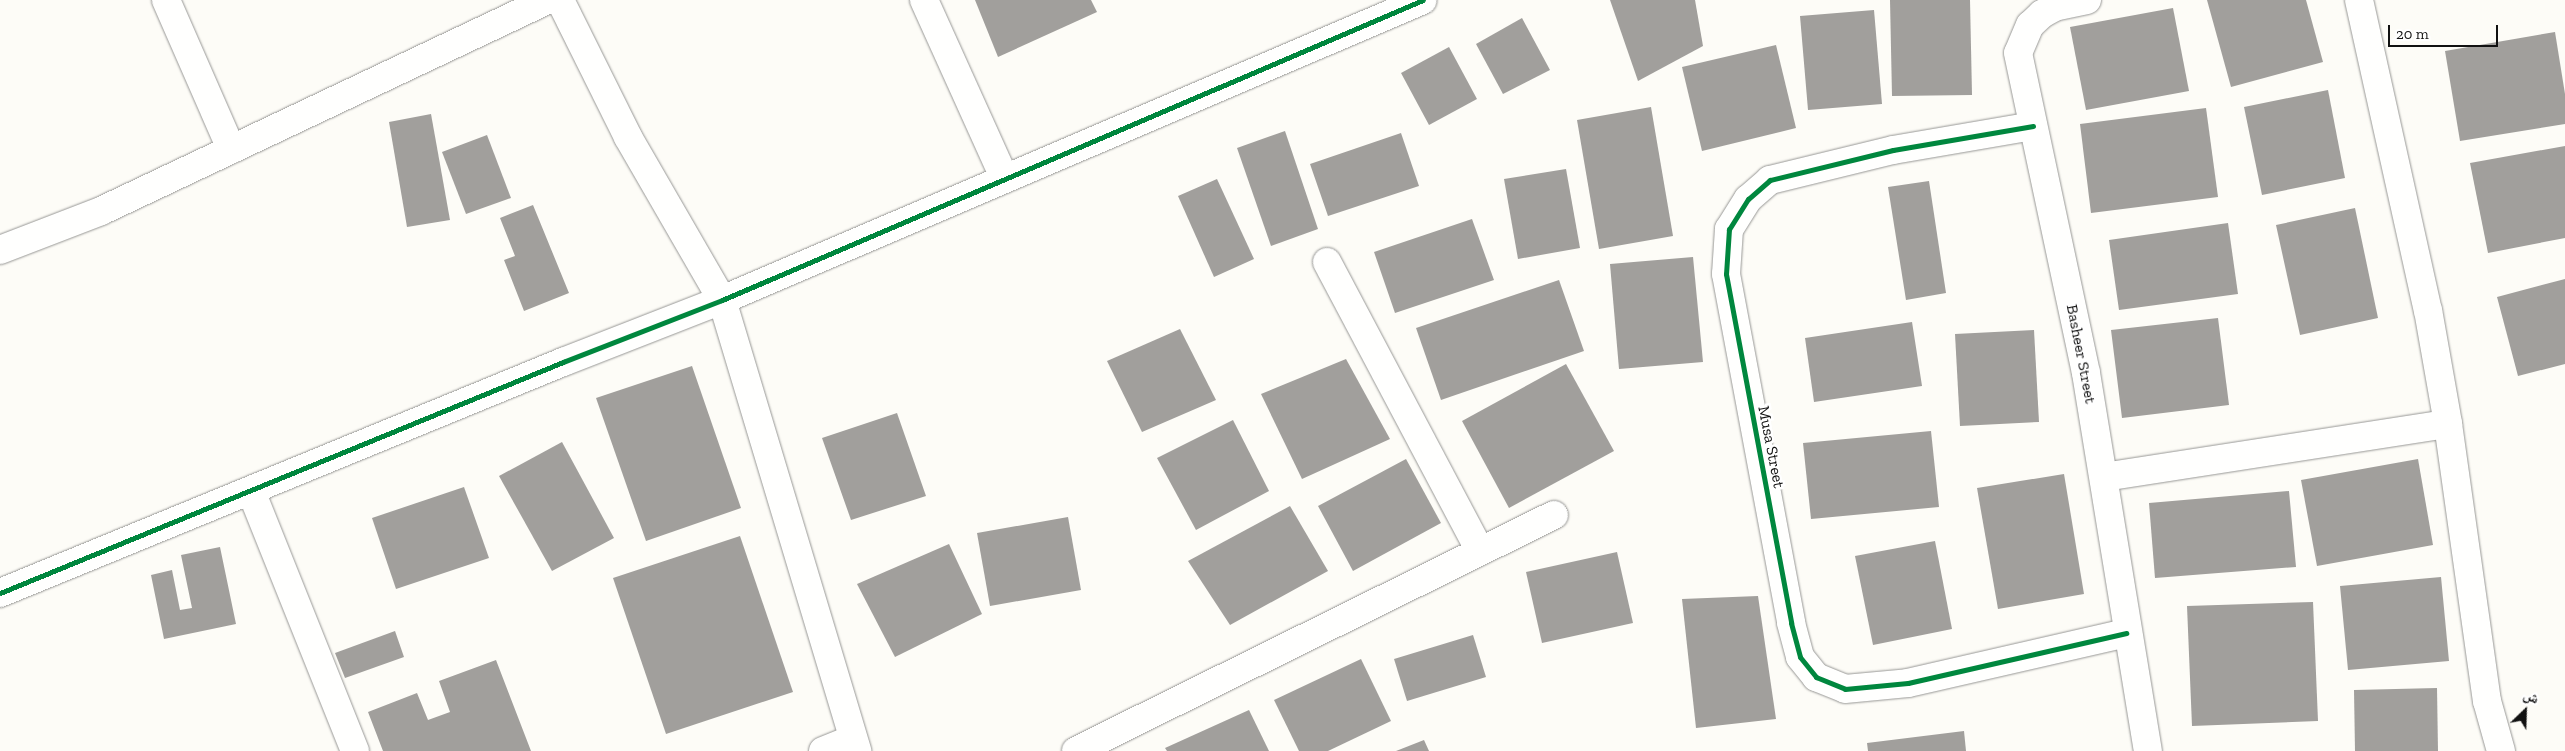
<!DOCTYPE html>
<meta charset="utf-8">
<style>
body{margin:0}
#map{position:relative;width:2565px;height:751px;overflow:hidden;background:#fdfcf7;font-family:"Zilla Slab","Noto Naskh Arabic",serif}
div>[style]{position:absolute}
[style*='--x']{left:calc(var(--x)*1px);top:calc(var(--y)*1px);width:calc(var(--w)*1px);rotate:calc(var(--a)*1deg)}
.building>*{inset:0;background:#a19f9c}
.roads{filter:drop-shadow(0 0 1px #979795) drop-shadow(0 0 1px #979795)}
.street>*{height:28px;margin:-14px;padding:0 14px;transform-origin:14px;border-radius:14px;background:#fffffe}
.cycleway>*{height:5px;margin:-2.5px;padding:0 2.5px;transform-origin:2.5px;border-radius:2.5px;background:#00873e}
span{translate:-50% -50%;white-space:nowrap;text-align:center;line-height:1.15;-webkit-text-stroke:5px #fff;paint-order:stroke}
.street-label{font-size:16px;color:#111}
.north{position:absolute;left:2500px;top:686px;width:50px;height:50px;-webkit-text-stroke:4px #fff;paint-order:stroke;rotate:24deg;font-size:14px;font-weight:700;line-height:20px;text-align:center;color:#111}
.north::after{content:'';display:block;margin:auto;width:18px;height:22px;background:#111;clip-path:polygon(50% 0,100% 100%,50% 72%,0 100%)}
.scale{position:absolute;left:2388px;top:25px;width:110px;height:22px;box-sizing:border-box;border:2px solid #111;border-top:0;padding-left:6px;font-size:15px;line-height:18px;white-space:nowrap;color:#111;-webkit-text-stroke:4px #fff;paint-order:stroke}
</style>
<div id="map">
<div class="building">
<div style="clip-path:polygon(975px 0,1091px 0,1097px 12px,998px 57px)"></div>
<div style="clip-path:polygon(1610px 0,1695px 0,1703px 46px,1638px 81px)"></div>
<div style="clip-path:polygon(1890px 0,1970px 0,1972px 95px,1892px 96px)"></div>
<div style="clip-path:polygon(2207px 0,2306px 0,2323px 62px,2231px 87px)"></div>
<div style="clip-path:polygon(2173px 8px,2189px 91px,2086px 110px,2070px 27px)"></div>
<div style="clip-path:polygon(1874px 10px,1882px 104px,1808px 110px,1800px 16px)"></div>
<div style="clip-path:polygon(1522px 18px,1550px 70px,1503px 94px,1476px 44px)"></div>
<div style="clip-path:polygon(2555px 32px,2565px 94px,2565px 124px,2460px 141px,2445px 51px)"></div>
<div style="clip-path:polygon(1776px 45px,1796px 128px,1702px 151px,1682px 67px)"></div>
<div style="clip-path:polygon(1449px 47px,1477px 99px,1429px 125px,1401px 73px)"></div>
<div style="clip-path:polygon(2328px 90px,2345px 178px,2262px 195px,2244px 107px)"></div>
<div style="clip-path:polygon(1651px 107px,1673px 236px,1599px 249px,1577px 120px)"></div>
<div style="clip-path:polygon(2206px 108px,2218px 197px,2091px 213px,2080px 124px)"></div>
<div style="clip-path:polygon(431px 114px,450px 220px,407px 227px,389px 122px)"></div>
<div style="clip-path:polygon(1285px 131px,1318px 229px,1271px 246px,1237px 148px)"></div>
<div style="clip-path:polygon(1401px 133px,1419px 186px,1328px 216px,1310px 164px)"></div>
<div style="clip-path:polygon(487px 135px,511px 198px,466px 214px,442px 152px)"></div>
<div style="clip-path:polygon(2565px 146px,2565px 238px,2488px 253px,2470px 163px)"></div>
<div style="clip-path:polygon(1566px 169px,1580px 248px,1518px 259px,1504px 179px)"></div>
<div style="clip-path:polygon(1217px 179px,1254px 259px,1214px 277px,1178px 196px)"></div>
<div style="clip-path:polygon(1929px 181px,1946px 293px,1906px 300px,1888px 187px)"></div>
<div style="clip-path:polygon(533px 205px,569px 293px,524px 311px,504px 260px,515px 256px,500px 218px)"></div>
<div style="clip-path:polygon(2355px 208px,2378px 318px,2300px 335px,2276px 225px)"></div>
<div style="clip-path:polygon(1472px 219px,1494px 280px,1395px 313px,1374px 252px)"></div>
<div style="clip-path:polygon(2228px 223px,2238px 294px,2119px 310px,2109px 240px)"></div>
<div style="clip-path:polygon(1693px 257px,1703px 362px,1619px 369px,1610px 264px)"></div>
<div style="clip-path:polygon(2565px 279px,2565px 364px,2518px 376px,2497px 297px)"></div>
<div style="clip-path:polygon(1559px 280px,1584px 351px,1441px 400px,1416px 328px)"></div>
<div style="clip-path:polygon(2218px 318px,2229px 405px,2122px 418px,2111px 330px)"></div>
<div style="clip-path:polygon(1912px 322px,1922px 386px,1814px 402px,1805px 338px)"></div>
<div style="clip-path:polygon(1180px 329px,1216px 400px,1142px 432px,1107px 361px)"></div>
<div style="clip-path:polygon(2034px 330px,2039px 422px,1960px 426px,1955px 334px)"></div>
<div style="clip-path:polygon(1346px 359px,1390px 439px,1302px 479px,1261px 394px)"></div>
<div style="clip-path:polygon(1566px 364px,1614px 451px,1509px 508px,1462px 421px)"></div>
<div style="clip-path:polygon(692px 366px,741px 508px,646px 541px,596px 398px)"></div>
<div style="clip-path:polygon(897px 413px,926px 496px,851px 520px,822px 438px)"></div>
<div style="clip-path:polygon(1233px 420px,1269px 491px,1196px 530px,1157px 458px)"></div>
<div style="clip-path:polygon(1931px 431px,1939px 507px,1811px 519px,1803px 443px)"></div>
<div style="clip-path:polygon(562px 442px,614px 538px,552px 571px,499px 476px)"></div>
<div style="clip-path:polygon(1406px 459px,1441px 523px,1353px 571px,1318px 506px)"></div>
<div style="clip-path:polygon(2418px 459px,2433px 545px,2317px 566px,2301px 480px)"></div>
<div style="clip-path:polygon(2064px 474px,2084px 594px,1998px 609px,1977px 488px)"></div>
<div style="clip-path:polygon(464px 487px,489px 558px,396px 589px,372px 518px)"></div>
<div style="clip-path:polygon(2289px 491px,2296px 567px,2155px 578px,2149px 503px)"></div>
<div style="clip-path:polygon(1290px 506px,1328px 571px,1230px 625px,1188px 561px)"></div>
<div style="clip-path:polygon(1068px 517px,1081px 590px,990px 606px,977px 533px)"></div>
<div style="clip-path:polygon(740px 536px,793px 692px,666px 734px,613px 578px)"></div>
<div style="clip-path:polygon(1935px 541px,1952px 629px,1873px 645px,1855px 556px)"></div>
<div style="clip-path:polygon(949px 544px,982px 614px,895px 657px,857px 584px)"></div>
<div style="clip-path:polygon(220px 547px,236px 624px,164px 639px,151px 575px,172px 570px,180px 610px,192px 608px,181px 555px)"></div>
<div style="clip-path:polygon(1617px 552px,1633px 623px,1542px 643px,1526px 572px)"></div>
<div style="clip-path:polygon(2441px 577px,2449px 661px,2348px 670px,2340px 586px)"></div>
<div style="clip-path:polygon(1758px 596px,1776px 719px,1696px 728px,1682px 599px)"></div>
<div style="clip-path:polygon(2313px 602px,2318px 721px,2192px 726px,2187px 606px)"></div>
<div style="clip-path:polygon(395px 631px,404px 657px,345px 678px,335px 653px)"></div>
<div style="clip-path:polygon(1473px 635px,1486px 677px,1407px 701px,1394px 659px)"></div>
<div style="clip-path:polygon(1361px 659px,1391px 721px,1328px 751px,1299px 751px,1274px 700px)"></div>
<div style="clip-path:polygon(496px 660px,531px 751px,383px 751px,368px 712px,417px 693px,428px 720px,450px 712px,439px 681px)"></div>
<div style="clip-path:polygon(2437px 688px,2438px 751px,2355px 751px,2354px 690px)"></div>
<div style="clip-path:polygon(1249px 710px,1269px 751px,1167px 751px,1165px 748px)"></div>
<div style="clip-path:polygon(1964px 731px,1966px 751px,1868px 751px,1867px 743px)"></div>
<div style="clip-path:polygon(1424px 740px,1429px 751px,1396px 751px)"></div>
</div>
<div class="roads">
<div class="street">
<div style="--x:166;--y:0;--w:163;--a:66.4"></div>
<div style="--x:560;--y:0;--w:153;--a:63.6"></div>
<div style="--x:628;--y:137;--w:188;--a:60"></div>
<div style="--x:722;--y:300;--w:471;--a:73.3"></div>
<div style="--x:924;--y:0;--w:196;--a:65.7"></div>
<div style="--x:2087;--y:0;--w:33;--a:168"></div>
<div style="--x:2055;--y:7;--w:15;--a:152"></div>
<div style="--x:2042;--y:14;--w:16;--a:137"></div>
<div style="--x:2030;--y:25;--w:30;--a:113"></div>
<div style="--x:2018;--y:53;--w:327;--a:78"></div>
<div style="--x:2086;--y:373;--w:383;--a:80.7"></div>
<div style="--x:2359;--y:0;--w:318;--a:77.5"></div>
<div style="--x:2428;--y:310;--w:116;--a:80"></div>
<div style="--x:2448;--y:424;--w:280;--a:82"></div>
<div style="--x:2487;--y:701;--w:52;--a:74.4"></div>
<div style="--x:2033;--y:126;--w:142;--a:170.3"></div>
<div style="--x:1893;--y:150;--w:127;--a:166.3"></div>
<div style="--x:1770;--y:180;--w:29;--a:139"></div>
<div style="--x:1748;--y:199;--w:36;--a:122"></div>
<div style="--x:1729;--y:229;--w:45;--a:93.8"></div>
<div style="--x:1726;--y:274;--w:355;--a:79.4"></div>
<div style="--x:1791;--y:623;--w:35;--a:75"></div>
<div style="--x:1800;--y:657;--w:26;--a:51"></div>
<div style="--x:1816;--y:677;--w:31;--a:22"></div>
<div style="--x:1845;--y:689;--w:63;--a:-5.4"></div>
<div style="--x:1908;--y:683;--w:224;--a:-12.9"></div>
<div style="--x:0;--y:250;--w:108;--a:-21.1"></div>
<div style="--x:101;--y:211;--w:493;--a:-25.3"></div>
<div style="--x:1327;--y:262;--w:327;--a:62.1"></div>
<div style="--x:2104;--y:477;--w:348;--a:-8.8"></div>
<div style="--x:251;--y:491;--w:280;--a:68.2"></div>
<div style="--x:0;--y:593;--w:609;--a:-22.31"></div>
<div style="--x:563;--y:362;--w:171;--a:-21.3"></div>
<div style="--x:722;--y:300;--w:762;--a:-23.17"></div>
<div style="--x:823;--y:751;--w:32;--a:-22"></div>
<div style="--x:1076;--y:751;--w:533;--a:-26.28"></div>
</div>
</div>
<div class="cycleway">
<div style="--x:2033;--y:126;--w:142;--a:170.3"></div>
<div style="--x:1893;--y:150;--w:127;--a:166.3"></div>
<div style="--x:1770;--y:180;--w:29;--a:139"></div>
<div style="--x:1748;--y:199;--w:36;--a:122"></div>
<div style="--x:1729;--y:229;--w:45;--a:93.8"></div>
<div style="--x:1726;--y:274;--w:355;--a:79.4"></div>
<div style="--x:1791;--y:623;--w:35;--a:75"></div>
<div style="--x:1800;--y:657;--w:26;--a:51"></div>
<div style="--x:1816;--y:677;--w:31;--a:22"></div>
<div style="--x:1845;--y:689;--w:63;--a:-5.4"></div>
<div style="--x:1908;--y:683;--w:224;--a:-12.9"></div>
<div style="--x:0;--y:593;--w:609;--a:-22.31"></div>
<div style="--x:563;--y:362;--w:171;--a:-21.3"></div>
<div style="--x:722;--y:300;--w:762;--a:-23.17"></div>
</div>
<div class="street-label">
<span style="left:2081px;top:354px;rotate:79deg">Basheer Street</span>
<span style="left:1771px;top:447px;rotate:79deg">Musa Street</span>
</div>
<div class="north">ش</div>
<div class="scale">20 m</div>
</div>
